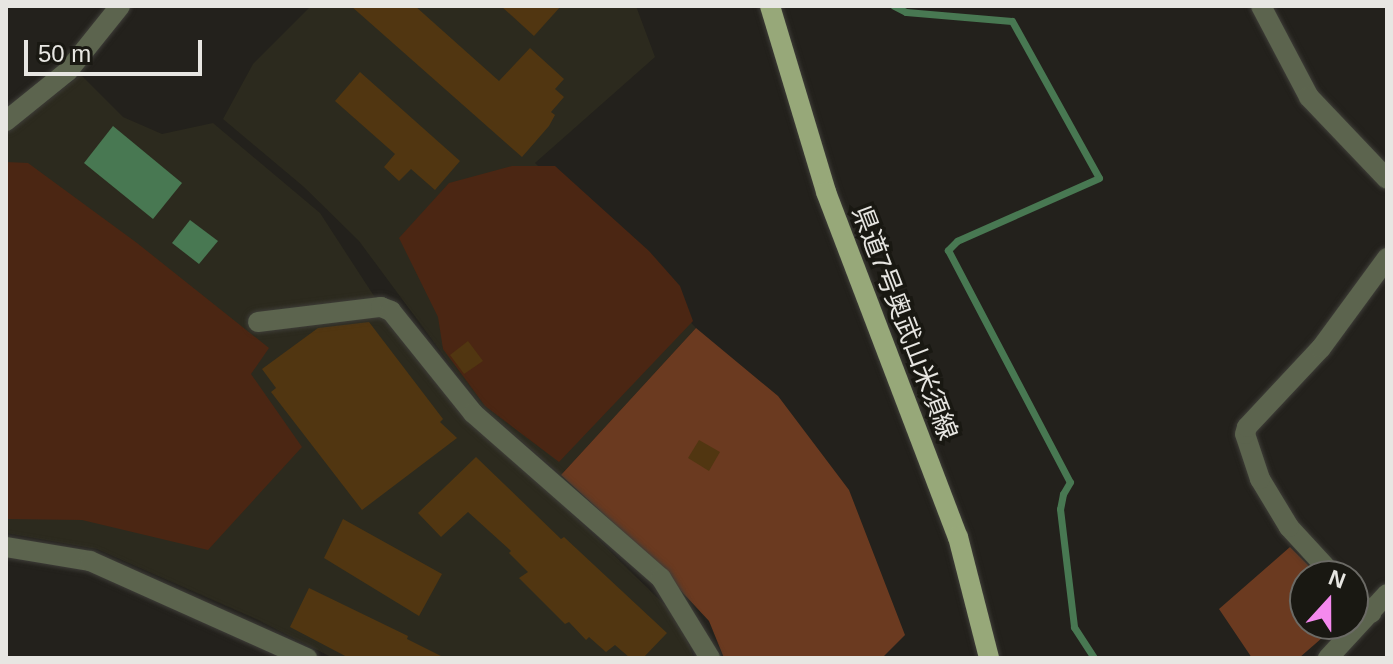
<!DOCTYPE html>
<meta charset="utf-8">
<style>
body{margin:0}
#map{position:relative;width:1393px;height:664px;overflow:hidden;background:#23211c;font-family:Arial,"Noto Sans JP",sans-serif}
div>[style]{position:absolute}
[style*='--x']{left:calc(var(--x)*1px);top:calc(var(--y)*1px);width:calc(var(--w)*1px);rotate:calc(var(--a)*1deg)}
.built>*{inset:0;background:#2c2a1e}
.green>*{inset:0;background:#4b2613}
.forest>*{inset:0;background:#6b3a20}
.water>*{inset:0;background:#487852}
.stream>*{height:7px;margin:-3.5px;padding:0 3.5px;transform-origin:3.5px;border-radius:3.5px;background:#487852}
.building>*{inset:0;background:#513611}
.roads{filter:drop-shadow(0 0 2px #3e3d38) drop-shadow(0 0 2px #3e3d38)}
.minor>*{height:20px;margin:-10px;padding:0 10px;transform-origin:10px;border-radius:10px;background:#5c644e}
.tertiary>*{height:20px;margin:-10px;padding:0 10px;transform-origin:10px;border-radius:10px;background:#5c644e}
.primary>*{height:20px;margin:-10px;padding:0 10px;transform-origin:10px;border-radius:10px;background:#97a879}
span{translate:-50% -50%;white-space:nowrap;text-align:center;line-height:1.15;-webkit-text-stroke:7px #191812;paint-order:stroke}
.street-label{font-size:26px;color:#e7e6e2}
.frame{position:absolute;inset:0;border:8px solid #e7e6e2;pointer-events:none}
.north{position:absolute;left:1289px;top:560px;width:80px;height:80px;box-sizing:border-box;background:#191812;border:2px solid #6b6a65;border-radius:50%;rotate:21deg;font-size:22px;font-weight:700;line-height:32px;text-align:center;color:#e7e6e2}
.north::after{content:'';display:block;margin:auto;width:28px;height:36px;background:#f589ee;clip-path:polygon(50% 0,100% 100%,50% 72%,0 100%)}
.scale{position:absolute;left:24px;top:40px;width:178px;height:36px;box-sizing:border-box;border:4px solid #e7e6e2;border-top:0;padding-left:10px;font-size:24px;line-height:28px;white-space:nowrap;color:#e7e6e2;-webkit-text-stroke:6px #191812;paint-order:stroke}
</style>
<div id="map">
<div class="built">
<div style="clip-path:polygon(311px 6px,636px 6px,655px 57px,535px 163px,616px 242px,696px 328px,561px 475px,482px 407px,359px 241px,304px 187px,223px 119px,253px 64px)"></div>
<div style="clip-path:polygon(81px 75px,123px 117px,162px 134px,213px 123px,320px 213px,387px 316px,571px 513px,679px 619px,693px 656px,333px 658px,256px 619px,97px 549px,6px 533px,6px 132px)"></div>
</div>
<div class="green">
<div style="clip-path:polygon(6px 162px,28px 163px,137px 243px,269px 348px,251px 374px,302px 447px,208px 550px,82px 520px,6px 519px)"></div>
<div style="clip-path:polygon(512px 166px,555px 166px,649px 251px,680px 286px,693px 321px,559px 462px,485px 406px,443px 349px,438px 317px,399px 238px,449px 183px)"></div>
</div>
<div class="forest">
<div style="clip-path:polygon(696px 328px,778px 396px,849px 490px,905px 635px,882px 658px,724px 658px,709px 621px,642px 549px,561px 475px)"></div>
<div style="clip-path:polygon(1290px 547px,1319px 576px,1305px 576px,1305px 624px,1338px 624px,1299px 658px,1252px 658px,1219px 609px)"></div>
</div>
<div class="water">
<div style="clip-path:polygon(113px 126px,182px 183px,153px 219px,84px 163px)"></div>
<div style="clip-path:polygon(190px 220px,218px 241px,199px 264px,172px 243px)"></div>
</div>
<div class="stream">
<div style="--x:894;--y:6;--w:13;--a:27"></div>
<div style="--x:906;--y:12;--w:106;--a:4.9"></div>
<div style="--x:1012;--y:21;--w:179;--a:61"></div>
<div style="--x:1099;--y:178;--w:155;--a:156.1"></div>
<div style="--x:957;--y:241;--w:13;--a:135"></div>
<div style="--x:948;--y:250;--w:262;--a:62.3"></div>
<div style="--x:1070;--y:482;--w:14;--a:120"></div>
<div style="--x:1063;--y:494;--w:15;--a:101"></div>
<div style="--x:1060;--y:509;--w:119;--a:83.2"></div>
<div style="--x:1074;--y:627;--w:37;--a:57"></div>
</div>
<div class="building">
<div style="clip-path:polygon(351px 6px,415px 6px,499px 81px,530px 48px,564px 79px,555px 89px,564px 97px,551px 112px,555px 115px,549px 126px,522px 157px)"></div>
<div style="clip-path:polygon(501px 6px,561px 6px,534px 36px)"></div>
<div style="clip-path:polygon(360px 72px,460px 161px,435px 190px,411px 169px,399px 181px,384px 167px,395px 154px,335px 101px)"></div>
<div style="clip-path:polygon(369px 322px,443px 419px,440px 422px,457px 438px,362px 510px,271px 392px,276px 388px,262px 369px,318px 328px)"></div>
<div style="clip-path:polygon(468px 341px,483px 361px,464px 374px,450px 355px)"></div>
<div style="clip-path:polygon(699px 440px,720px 452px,709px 471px,688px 458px)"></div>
<div style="clip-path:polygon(476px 457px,561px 539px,564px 537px,667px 633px,643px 658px,630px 658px,615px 645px,606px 652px,589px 637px,586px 640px,569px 622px,565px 624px,519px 578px,528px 572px,509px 553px,511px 551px,468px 512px,441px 537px,418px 513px)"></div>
<div style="clip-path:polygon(343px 519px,442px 574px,419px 616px,324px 558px)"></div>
<div style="clip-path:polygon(309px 588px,408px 636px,407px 639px,445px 658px,349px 658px,290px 627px)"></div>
</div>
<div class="roads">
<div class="minor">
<div style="--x:6;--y:121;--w:80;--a:-38.9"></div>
<div style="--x:68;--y:71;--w:83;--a:-51.3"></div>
<div style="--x:258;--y:322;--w:124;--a:-7"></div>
<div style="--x:381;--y:307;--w:11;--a:22"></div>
<div style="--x:391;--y:311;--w:131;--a:51.2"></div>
<div style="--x:473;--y:413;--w:250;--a:41.3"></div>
<div style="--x:661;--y:578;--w:94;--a:58.5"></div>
<div style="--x:6;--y:547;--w:85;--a:9.5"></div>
<div style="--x:90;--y:561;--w:238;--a:24.1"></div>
<div style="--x:1334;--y:576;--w:67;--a:-132.6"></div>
<div style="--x:1289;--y:527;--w:56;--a:-121.1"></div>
<div style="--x:1260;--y:479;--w:47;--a:-108.4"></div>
<div style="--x:1245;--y:434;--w:7;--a:-74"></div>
<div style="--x:1247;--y:427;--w:108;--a:-46.9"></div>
<div style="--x:1321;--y:348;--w:112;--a:-53.7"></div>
<div style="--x:1353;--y:596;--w:25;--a:43"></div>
</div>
<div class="tertiary">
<div style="--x:1261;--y:6;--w:103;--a:62.2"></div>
<div style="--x:1309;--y:97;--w:113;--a:46.4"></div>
<div style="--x:1328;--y:658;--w:87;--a:-47.3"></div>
</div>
<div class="primary">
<div style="--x:770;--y:6;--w:194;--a:73.2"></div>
<div style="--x:826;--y:192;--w:369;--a:69.1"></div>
<div style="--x:958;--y:537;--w:125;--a:75.6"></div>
</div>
</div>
<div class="street-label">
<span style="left:904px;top:323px;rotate:69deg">県道7号奥武山米須線</span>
</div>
<div class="frame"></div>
<div class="north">N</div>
<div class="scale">50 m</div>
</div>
